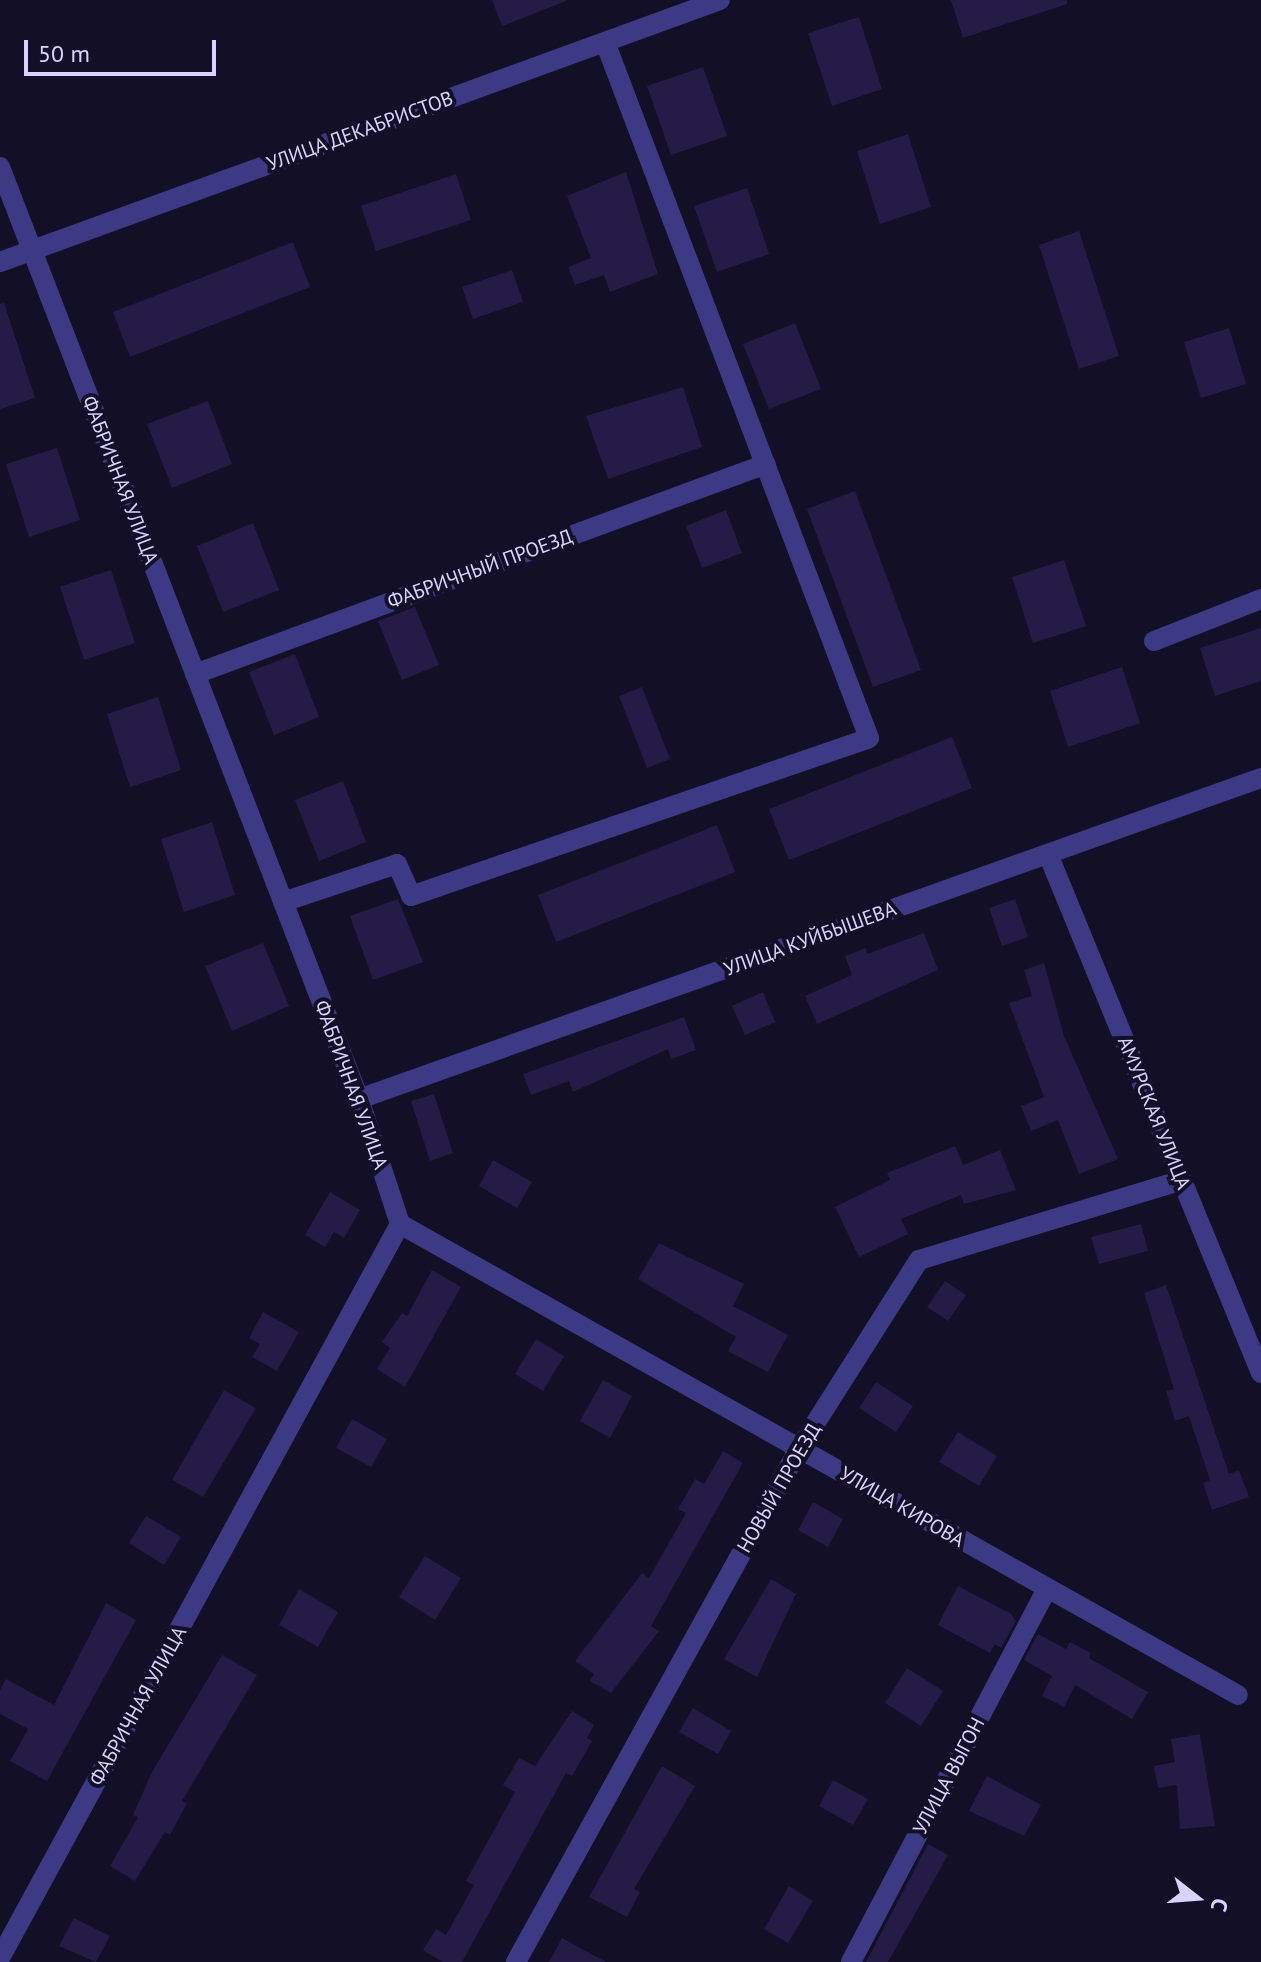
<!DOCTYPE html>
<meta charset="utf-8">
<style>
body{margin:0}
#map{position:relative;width:1261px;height:1962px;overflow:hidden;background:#130f26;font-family:"PT Sans",sans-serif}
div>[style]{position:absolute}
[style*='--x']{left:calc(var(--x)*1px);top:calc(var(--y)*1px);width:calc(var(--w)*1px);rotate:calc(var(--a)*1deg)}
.building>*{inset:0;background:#241b47}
.minor>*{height:20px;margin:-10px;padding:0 10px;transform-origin:10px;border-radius:10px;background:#3d3a85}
span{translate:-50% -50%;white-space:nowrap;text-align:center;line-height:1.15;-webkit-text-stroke:8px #130f26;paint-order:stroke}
.street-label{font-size:20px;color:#d9d4ff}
.north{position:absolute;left:1157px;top:1858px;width:80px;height:80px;-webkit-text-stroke:6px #130f26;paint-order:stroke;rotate:107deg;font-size:22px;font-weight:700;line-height:32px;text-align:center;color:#d9d4ff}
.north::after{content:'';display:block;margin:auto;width:28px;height:36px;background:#d9d4ff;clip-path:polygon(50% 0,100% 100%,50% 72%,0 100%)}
.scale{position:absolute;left:24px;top:40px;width:192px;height:36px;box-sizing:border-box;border:4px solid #d9d4ff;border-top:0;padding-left:10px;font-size:24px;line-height:28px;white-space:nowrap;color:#d9d4ff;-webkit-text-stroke:6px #130f26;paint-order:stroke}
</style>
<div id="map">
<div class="building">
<div style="clip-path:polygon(492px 0,565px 0,566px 1px,502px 26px)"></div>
<div style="clip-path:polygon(951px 0,1067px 0,1067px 4px,963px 38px)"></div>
<div style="clip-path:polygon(859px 17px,882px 89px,832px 106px,808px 33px)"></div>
<div style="clip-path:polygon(703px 67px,727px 136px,671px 155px,647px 86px)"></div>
<div style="clip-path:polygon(908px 134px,931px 207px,880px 224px,857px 151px)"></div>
<div style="clip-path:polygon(626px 172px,658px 274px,610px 292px,604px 275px,575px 285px,568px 267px,591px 258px,567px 196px)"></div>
<div style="clip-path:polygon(456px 174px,471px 220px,376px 251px,361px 206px)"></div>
<div style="clip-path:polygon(747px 188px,769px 254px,717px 272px,694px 206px)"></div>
<div style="clip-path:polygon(1079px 231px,1119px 356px,1079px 369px,1039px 245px)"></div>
<div style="clip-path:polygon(293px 242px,310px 287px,130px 357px,113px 312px)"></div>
<div style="clip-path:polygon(512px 270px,523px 302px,473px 319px,462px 287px)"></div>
<div style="clip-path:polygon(4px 303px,35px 398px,0 409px,0 304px)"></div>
<div style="clip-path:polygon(795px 323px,821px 389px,769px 409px,743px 344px)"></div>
<div style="clip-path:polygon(1229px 328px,1246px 384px,1201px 398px,1184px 342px)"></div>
<div style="clip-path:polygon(683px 387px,702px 447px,608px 479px,586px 416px)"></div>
<div style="clip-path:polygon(208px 401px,232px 464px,172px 488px,147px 424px)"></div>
<div style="clip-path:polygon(57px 448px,80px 520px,29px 537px,6px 464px)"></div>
<div style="clip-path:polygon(855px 491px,921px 670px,873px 687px,807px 509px)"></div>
<div style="clip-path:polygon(726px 510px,742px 553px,702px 568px,686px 526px)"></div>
<div style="clip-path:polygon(253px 523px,279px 590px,223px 612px,197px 546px)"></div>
<div style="clip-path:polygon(1064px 560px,1086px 626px,1033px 643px,1012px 577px)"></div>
<div style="clip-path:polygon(111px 570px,135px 643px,84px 660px,60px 587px)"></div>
<div style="clip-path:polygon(415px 607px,439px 665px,402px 680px,378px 621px)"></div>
<div style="clip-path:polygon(1261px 628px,1261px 681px,1215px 696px,1200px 648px)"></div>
<div style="clip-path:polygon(295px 654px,319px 717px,274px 735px,249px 672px)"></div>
<div style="clip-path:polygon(1122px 667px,1140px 723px,1068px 747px,1050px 691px)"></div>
<div style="clip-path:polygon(642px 687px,670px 759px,647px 768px,619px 696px)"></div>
<div style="clip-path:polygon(158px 697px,181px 770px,130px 787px,107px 714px)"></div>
<div style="clip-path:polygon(952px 737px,972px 788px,789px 860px,769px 809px)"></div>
<div style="clip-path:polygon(343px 781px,366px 842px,319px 861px,295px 800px)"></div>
<div style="clip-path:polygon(212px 822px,235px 895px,184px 912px,161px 839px)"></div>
<div style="clip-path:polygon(717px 825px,735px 872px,556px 942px,538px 895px)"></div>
<div style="clip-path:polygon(398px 899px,423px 962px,373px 980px,350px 916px)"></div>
<div style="clip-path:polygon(1015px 899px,1028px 937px,1002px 946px,989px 908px)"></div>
<div style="clip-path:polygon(924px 933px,938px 970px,817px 1024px,805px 996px,852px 975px,845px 956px,866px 948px,867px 954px)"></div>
<div style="clip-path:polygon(263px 943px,289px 1006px,232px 1031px,205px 966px)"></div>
<div style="clip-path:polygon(1044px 963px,1064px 1036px,1118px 1159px,1079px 1174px,1058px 1120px,1031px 1131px,1021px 1106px,1044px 1097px,1009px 1003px,1032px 996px,1024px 970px)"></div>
<div style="clip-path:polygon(763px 992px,775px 1022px,745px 1035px,732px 1006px)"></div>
<div style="clip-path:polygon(684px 1017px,696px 1050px,671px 1059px,668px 1049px,573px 1092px,569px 1081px,531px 1095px,523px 1074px)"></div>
<div style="clip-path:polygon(434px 1094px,453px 1153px,430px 1161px,411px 1101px)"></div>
<div style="clip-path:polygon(955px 1146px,963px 1165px,1000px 1150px,1016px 1190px,964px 1204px,961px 1195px,901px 1219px,908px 1234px,859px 1257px,835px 1207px,890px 1180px,887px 1173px)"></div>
<div style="clip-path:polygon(493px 1160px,532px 1182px,517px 1208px,479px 1186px)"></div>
<div style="clip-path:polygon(330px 1192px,360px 1210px,344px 1238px,334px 1232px,325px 1247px,305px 1235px)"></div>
<div style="clip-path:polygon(1141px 1224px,1148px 1251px,1099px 1264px,1091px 1237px)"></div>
<div style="clip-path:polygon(659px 1243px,744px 1284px,733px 1306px,788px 1335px,768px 1372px,728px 1351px,736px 1337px,638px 1279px)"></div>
<div style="clip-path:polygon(432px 1270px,461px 1287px,405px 1387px,377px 1369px,390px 1348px,382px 1342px,402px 1313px,407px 1316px)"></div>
<div style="clip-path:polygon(945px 1281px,966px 1295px,948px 1321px,927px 1307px)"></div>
<div style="clip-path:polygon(1166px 1285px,1229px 1474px,1239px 1470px,1249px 1497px,1212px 1510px,1203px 1483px,1210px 1480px,1189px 1416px,1175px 1421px,1166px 1391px,1174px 1389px,1144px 1293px)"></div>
<div style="clip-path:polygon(263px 1312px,299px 1332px,277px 1371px,252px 1357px,260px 1344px,249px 1338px)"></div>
<div style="clip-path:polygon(536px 1339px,564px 1356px,543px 1391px,515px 1374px)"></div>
<div style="clip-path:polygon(603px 1380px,632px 1396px,610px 1438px,580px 1421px)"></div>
<div style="clip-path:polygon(876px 1382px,913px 1406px,896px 1432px,859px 1408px)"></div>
<div style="clip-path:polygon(224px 1390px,256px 1408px,203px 1497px,172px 1480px)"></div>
<div style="clip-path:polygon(352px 1419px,387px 1439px,371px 1467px,336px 1448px)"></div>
<div style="clip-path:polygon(958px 1432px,997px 1456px,979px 1486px,939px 1462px)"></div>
<div style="clip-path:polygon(723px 1451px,743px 1463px,651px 1626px,659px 1631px,611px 1693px,590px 1681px,594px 1674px,575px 1661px,642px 1573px,649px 1578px,686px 1513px,678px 1509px,695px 1479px,704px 1484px)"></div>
<div style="clip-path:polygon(813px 1502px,843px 1519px,828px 1547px,798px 1530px)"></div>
<div style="clip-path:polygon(146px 1516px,181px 1537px,164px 1565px,129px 1543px)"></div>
<div style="clip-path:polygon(425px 1556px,461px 1578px,435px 1620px,399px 1597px)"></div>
<div style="clip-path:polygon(771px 1579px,796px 1594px,757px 1677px,724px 1659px)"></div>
<div style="clip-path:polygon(958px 1586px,1011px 1614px,1016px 1621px,1001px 1648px,995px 1644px,990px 1653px,938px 1625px)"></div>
<div style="clip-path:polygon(299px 1589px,338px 1612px,318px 1647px,279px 1625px)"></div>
<div style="clip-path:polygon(106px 1603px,136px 1620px,47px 1781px,10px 1761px,28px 1729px,0 1714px,0 1690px,6px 1679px,54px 1705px)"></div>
<div style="clip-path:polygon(1038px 1634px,1066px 1649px,1070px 1642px,1091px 1653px,1089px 1658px,1148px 1692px,1132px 1719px,1075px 1685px,1064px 1707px,1042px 1696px,1052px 1676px,1024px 1660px)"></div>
<div style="clip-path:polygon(222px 1655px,257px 1675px,182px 1801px,187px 1803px,170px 1835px,165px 1832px,135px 1881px,110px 1866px,138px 1817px,133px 1815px,152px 1772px)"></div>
<div style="clip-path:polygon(907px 1668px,943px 1691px,921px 1726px,885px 1703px)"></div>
<div style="clip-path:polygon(693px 1708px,731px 1731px,718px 1754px,679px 1732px)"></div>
<div style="clip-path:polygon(572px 1711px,594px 1725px,587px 1738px,592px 1741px,572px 1776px,566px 1773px,462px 1962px,443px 1962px,423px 1950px,436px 1929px,446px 1935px,474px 1885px,466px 1881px,515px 1792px,503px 1785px,519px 1758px,535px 1766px)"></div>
<div style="clip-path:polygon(1200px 1734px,1215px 1826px,1180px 1829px,1177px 1785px,1158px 1788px,1154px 1766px,1175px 1762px,1171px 1739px)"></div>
<div style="clip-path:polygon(662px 1766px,695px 1786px,634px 1889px,640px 1892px,627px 1917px,589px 1897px)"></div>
<div style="clip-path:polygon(987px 1776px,1041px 1805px,1024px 1836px,969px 1811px)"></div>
<div style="clip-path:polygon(833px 1780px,868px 1799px,853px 1825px,819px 1806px)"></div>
<div style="clip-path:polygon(928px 1844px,948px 1855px,888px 1962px,866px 1962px)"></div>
<div style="clip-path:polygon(789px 1886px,813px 1901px,788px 1943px,764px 1929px)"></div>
<div style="clip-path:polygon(74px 1918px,110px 1936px,96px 1962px,59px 1946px)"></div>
<div style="clip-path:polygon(562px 1938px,606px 1962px,549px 1962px)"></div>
</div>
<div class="minor">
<div style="--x:0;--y:167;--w:999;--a:68.93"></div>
<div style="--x:359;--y:1099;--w:132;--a:71.8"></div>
<div style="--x:400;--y:1224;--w:836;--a:118.59"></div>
<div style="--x:0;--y:262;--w:766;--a:-20"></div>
<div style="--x:1154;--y:641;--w:115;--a:-21.4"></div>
<div style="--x:195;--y:674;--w:608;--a:-20.19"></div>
<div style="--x:1048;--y:854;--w:561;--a:67.69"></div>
<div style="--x:283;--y:902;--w:120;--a:-18.4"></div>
<div style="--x:397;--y:864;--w:35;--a:66"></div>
<div style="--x:411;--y:896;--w:484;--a:-19"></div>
<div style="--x:869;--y:738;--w:744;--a:-110.77"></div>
<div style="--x:359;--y:1099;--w:957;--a:-19.59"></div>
<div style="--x:400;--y:1224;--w:961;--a:29.34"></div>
<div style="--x:516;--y:1962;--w:586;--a:-61.12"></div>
<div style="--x:799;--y:1449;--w:224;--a:-57.6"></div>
<div style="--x:919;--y:1260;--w:275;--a:-16.9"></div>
<div style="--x:851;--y:1962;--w:421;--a:-62.3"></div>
</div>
<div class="street-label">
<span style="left:360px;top:131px;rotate:-20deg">УЛИЦА ДЕКАБРИСТОВ</span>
<span style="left:120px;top:480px;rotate:69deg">ФАБРИЧНАЯ УЛИЦА</span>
<span style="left:480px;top:569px;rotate:-20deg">ФАБРИЧНЫЙ ПРОЕЗД</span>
<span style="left:810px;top:939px;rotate:-20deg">УЛИЦА КУЙБЫШЕВА</span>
<span style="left:351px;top:1085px;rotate:70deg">ФАБРИЧНАЯ УЛИЦА</span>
<span style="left:1154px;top:1113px;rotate:68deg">АМУРСКАЯ УЛИЦА</span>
<span style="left:779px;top:1488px;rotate:-60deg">НОВЫЙ ПРОЕЗД</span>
<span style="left:902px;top:1507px;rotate:30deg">УЛИЦА КИРОВА</span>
<span style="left:138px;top:1706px;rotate:-61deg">ФАБРИЧНАЯ УЛИЦА</span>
<span style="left:949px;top:1776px;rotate:-62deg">УЛИЦА ВЫГОН</span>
</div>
<div class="north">С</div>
<div class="scale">50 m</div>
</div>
